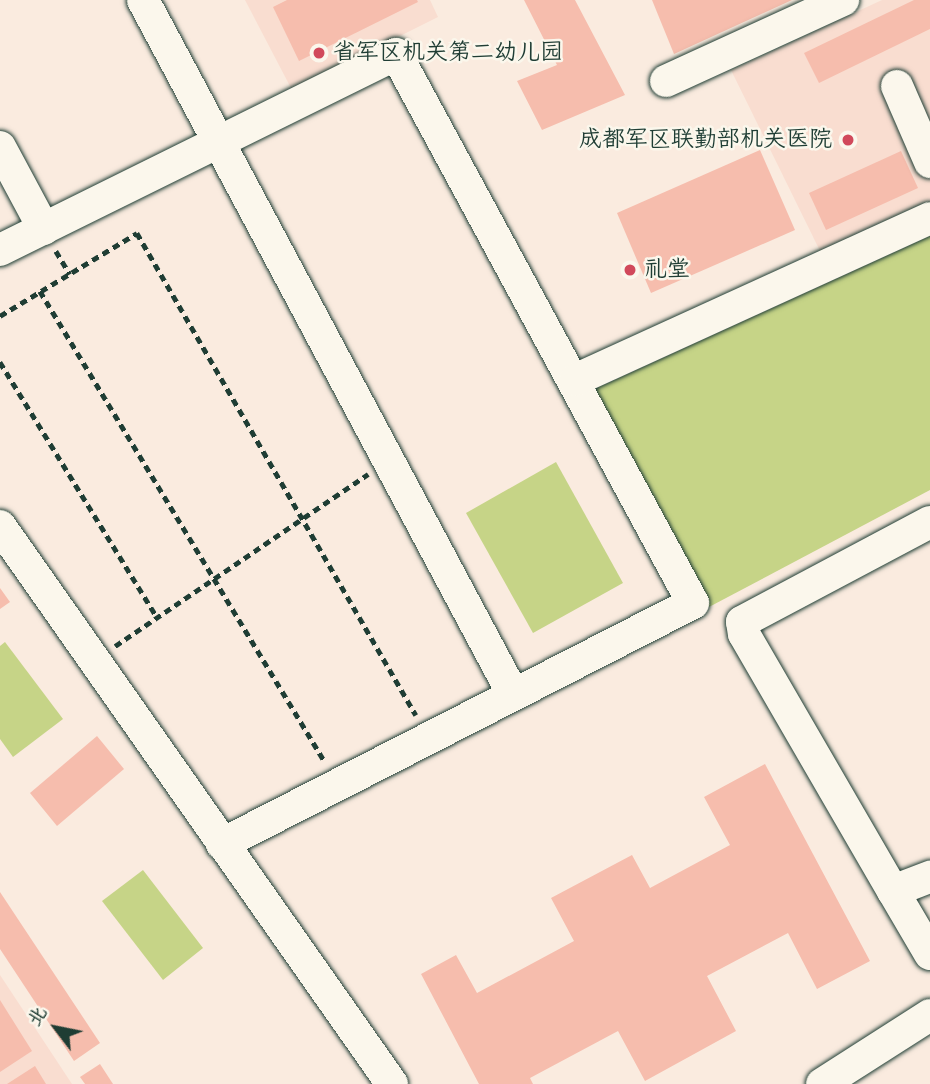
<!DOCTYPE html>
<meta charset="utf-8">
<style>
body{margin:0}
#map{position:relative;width:930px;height:1084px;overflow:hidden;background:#faebdf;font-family:Mynerve,"LXGW WenKai TC",sans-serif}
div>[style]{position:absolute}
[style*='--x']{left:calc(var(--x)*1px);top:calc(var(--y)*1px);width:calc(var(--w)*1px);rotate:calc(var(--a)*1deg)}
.built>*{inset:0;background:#f9ddd0}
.green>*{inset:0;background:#c6d487}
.building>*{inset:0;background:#f6bdad}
.path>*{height:4.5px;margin-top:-2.25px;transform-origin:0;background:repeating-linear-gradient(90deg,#1f3d34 0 7px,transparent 0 12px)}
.roads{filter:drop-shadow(0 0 2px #1f3d34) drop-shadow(0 0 2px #1f3d34)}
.minor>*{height:32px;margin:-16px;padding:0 16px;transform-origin:16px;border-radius:16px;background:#fbf7ec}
.dots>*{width:19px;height:19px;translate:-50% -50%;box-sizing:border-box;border:4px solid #fbf7ec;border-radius:50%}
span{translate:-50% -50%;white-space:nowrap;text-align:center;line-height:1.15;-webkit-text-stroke:5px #fbf7ec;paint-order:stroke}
.poi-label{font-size:23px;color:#1f3d34}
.left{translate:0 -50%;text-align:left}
.right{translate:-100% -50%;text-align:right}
.north{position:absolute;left:21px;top:993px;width:70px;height:70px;-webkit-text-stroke:5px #fbf7ec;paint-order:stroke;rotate:302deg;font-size:19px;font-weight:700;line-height:28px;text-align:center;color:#1f3d34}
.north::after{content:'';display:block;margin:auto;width:24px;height:32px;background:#1f3d34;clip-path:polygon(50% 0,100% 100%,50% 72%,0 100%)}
</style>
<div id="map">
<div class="built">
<div style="clip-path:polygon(245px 0,430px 0,438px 17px,292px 90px)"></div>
<div style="clip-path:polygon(882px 0,930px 0,930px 210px,823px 257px,731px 70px)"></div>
<div style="clip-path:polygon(0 975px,72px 1084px,0 1084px)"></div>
</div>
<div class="green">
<div style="clip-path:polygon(930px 236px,930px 490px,709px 607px,595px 389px)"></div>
<div style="clip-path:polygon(556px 462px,623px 583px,533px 633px,466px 513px)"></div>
<div style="clip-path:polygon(5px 642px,63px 719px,13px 757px,0 739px,0 646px)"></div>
<div style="clip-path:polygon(143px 870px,203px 948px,163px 980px,102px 901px)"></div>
</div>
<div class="building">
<div style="clip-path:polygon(287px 0,417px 0,418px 2px,299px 61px,273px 7px)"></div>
<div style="clip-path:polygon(524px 0,575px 0,625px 95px,542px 130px,517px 81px,557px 65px)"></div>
<div style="clip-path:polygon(652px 0,792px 0,674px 54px)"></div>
<div style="clip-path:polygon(914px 0,930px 0,930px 29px,819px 83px,804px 53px)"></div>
<div style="clip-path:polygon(760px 150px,795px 230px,651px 293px,617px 213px)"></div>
<div style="clip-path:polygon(901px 151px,918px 188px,826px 230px,809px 193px)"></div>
<div style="clip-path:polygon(0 588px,10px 602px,0 609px)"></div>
<div style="clip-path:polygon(97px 736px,124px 769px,57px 826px,30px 793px)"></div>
<div style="clip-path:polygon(765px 764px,870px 961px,817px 989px,788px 933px,707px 976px,736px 1031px,645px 1081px,618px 1031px,530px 1078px,533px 1084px,479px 1084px,421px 974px,456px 955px,477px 993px,574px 941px,551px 898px,632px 855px,650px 888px,730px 845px,704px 797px)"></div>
<div style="clip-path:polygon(0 892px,100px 1043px,74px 1061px,0 949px)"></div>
<div style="clip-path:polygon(0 1000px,32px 1051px,0 1072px)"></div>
<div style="clip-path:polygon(100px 1064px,113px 1084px,85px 1084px,80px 1077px)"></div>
<div style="clip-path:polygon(35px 1066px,46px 1084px,7px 1084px)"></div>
</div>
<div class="path">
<div style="--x:56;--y:251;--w:27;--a:59"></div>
<div style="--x:40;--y:291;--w:551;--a:58.82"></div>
<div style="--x:0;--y:316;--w:160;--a:-31.2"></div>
<div style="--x:137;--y:233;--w:557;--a:59.94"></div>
<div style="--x:0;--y:362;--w:299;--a:58.4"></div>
<div style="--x:115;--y:646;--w:306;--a:-34.2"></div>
</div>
<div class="roads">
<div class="minor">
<div style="--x:143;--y:0;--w:786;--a:61.94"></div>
<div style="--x:666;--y:81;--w:195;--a:-24.6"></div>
<div style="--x:897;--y:86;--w:83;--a:66.5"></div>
<div style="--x:0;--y:147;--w:93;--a:61.8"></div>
<div style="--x:0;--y:250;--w:442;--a:-26.3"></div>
<div style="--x:396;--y:54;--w:624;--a:61.59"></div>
<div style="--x:693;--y:603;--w:529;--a:152.9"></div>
<div style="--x:575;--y:380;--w:390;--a:-24.5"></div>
<div style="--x:930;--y:522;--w:213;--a:152"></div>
<div style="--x:742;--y:622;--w:12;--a:81"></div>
<div style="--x:744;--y:634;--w:297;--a:59.9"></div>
<div style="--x:893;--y:891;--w:40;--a:-21"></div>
<div style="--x:0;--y:526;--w:682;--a:54.91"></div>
<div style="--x:893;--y:891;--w:73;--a:59.6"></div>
<div style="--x:822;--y:1084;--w:128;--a:-32.6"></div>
</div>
</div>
<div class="dots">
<div style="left:319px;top:53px;background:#d1495b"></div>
<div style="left:848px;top:140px;background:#d1495b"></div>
<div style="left:630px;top:270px;background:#d1495b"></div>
</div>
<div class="poi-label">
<span class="left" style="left:333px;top:53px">省军区机关第二幼儿园</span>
<span class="right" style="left:832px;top:140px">成都军区联勤部机关医院</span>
<span class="left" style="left:644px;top:270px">礼堂</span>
</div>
<div class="north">北</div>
</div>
